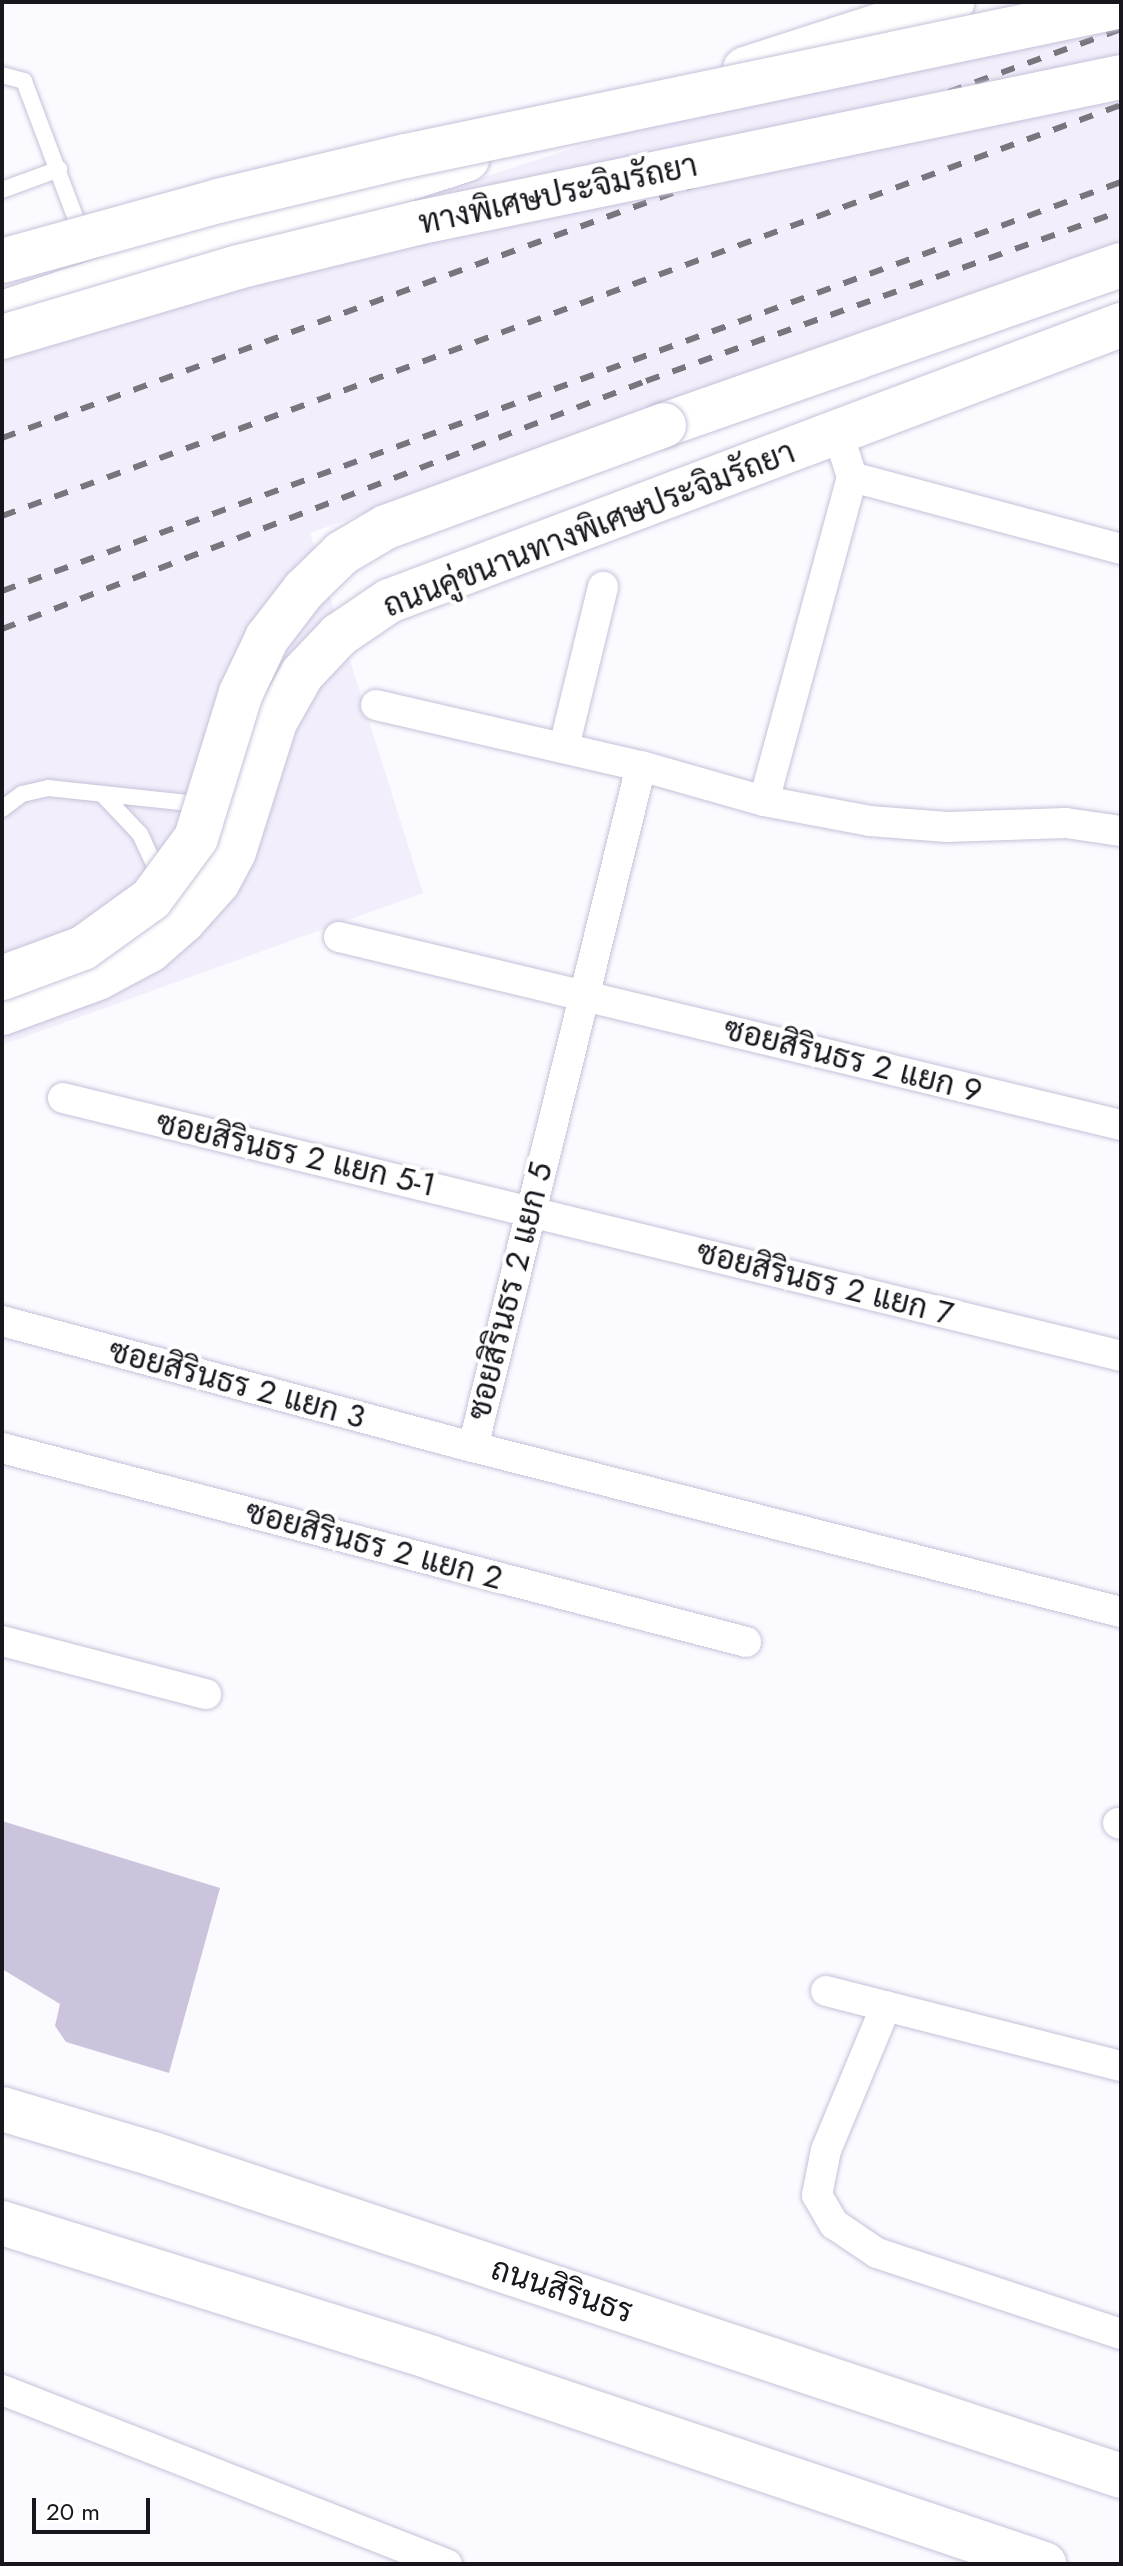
<!DOCTYPE html>
<meta charset="utf-8">
<style>
body{margin:0}
#map{position:relative;width:1123px;height:2566px;overflow:hidden;background:#fbfaff;font-family:Jost,Sarabun,sans-serif}
div>[style]{position:absolute}
[style*='--x']{left:calc(var(--x)*1px);top:calc(var(--y)*1px);width:calc(var(--w)*1px);rotate:calc(var(--a)*1deg)}
.built>*{inset:0;background:#f2eefb}
.building>*{inset:0;background:#cbc4dc}
.roads{filter:drop-shadow(0 0 2px #c7c0d8) drop-shadow(0 0 2px #c7c0d8)}
.service>*{height:16px;margin:-8px;padding:0 8px;transform-origin:8px;border-radius:8px;background:#fff}
.minor>*{height:30px;margin:-15px;padding:0 15px;transform-origin:15px;border-radius:15px;background:#fff}
.secondary>*{height:44px;margin:-22px;padding:0 22px;transform-origin:22px;border-radius:22px;background:#fff}
.primary>*{height:44px;margin:-22px;padding:0 22px;transform-origin:22px;border-radius:22px;background:#fff}
.rail>*{height:6px;margin-top:-3px;transform-origin:0;background:repeating-linear-gradient(90deg,#78757c 0 14px,transparent 0 28px)}
.bridges{filter:drop-shadow(0 0 2px #c7c0d8) drop-shadow(0 0 2px #c7c0d8)}
.primary-bridge>*{height:44px;margin:-22px;padding:0 22px;transform-origin:22px;border-radius:22px;background:#fff}
.motorway-bridge>*{height:44px;margin:-22px;padding:0 22px;transform-origin:22px;border-radius:22px;background:#fff}
span{translate:-50% -50%;white-space:nowrap;text-align:center;line-height:1.15;-webkit-text-stroke:8px #fff;paint-order:stroke}
.street-label{font-size:32px;color:#18151d}
.frame{position:absolute;inset:0;border:4px solid #18151d;pointer-events:none}
.scale{position:absolute;left:32px;top:2498px;width:118px;height:36px;box-sizing:border-box;border:4px solid #18151d;border-top:0;padding-left:10px;font-size:24px;line-height:28px;white-space:nowrap;color:#18151d;-webkit-text-stroke:6px #fff;paint-order:stroke}
</style>
<div id="map">
<div class="built">
<div style="clip-path:polygon(1025px 2px,1121px 2px,1121px 242px,310px 533px,423px 893px,2px 1045px,2px 333px)"></div>
</div>
<div class="building">
<div style="clip-path:polygon(2px 1821px,220px 1888px,169px 2073px,66px 2042px,55px 2026px,60px 2004px,2px 1969px)"></div>
</div>
<div class="roads">
<div class="service">
<div style="--x:2;--y:75;--w:23;--a:15"></div>
<div style="--x:24;--y:81;--w:168;--a:69.4"></div>
<div style="--x:2;--y:190;--w:61;--a:-20.2"></div>
<div style="--x:104;--y:796;--w:52;--a:46.5"></div>
<div style="--x:140;--y:834;--w:50;--a:65"></div>
<div style="--x:2;--y:809;--w:25;--a:-37"></div>
<div style="--x:22;--y:794;--w:27;--a:-13"></div>
<div style="--x:48;--y:788;--w:159;--a:6.1"></div>
</div>
<div class="minor">
<div style="--x:852;--y:477;--w:278;--a:15"></div>
<div style="--x:376;--y:705;--w:272;--a:13"></div>
<div style="--x:641;--y:766;--w:128;--a:15.9"></div>
<div style="--x:764;--y:801;--w:108;--a:10.7"></div>
<div style="--x:870;--y:821;--w:77;--a:4.5"></div>
<div style="--x:947;--y:827;--w:119;--a:-1.9"></div>
<div style="--x:1066;--y:823;--w:56;--a:8.3"></div>
<div style="--x:564;--y:747;--w:165;--a:-76.3"></div>
<div style="--x:764;--y:801;--w:336;--a:-74.8"></div>
<div style="--x:852;--y:477;--w:46;--a:-107.7"></div>
<div style="--x:339;--y:937;--w:804;--a:13.52"></div>
<div style="--x:63;--y:1098;--w:1089;--a:13.7"></div>
<div style="--x:2;--y:1321;--w:488;--a:15"></div>
<div style="--x:473;--y:1447;--w:669;--a:14.29"></div>
<div style="--x:473;--y:1447;--w:701;--a:-76.14"></div>
<div style="--x:2;--y:1448;--w:769;--a:14.61"></div>
<div style="--x:2;--y:1641;--w:211;--a:14.6"></div>
<div style="--x:1118;--y:1823;--w:3;--a:18"></div>
<div style="--x:826;--y:1991;--w:304;--a:14.3"></div>
<div style="--x:886;--y:2006;--w:156;--a:112.6"></div>
<div style="--x:826;--y:2150;--w:46;--a:101.3"></div>
<div style="--x:817;--y:2195;--w:34;--a:60"></div>
<div style="--x:834;--y:2224;--w:52;--a:34"></div>
<div style="--x:877;--y:2253;--w:257;--a:18.4"></div>
<div style="--x:2;--y:2390;--w:478;--a:21.4"></div>
</div>
<div class="secondary">
<div style="--x:745;--y:69;--w:218;--a:-17.9"></div>
<div style="--x:2;--y:313;--w:490;--a:-18.3"></div>
<div style="--x:2;--y:1013;--w:102;--a:-20"></div>
<div style="--x:98;--y:978;--w:59;--a:-28.3"></div>
<div style="--x:150;--y:950;--w:44;--a:-41.3"></div>
<div style="--x:183;--y:921;--w:52;--a:-48.1"></div>
<div style="--x:218;--y:882;--w:34;--a:-62"></div>
<div style="--x:234;--y:852;--w:136;--a:-72.5"></div>
<div style="--x:275;--y:722;--w:55;--a:-60.6"></div>
<div style="--x:302;--y:674;--w:54;--a:-46.5"></div>
<div style="--x:339;--y:635;--w:60;--a:-34.2"></div>
<div style="--x:389;--y:601;--w:782;--a:-20.66"></div>
</div>
<div class="primary">
<div style="--x:664;--y:425;--w:484;--a:-19.3"></div>
<div style="--x:2;--y:2109;--w:158;--a:16.6"></div>
<div style="--x:153;--y:2154;--w:1020;--a:18.4"></div>
<div style="--x:2;--y:2223;--w:451;--a:17.4"></div>
<div style="--x:432;--y:2358;--w:646;--a:18.6"></div>
</div>
</div>
<div class="rail">
<div style="--x:2;--y:438;--w:1191;--a:-20.08"></div>
<div style="--x:2;--y:516;--w:1192;--a:-20.17"></div>
<div style="--x:2;--y:591;--w:1191;--a:-20.08"></div>
<div style="--x:2;--y:629;--w:690;--a:-21.06"></div>
<div style="--x:646;--y:381;--w:505;--a:-19.69"></div>
</div>
<div class="bridges">
<div class="primary-bridge">
<div style="--x:2;--y:978;--w:86;--a:-20.3"></div>
<div style="--x:83;--y:948;--w:84;--a:-35.8"></div>
<div style="--x:151;--y:899;--w:76;--a:-53.6"></div>
<div style="--x:196;--y:838;--w:152;--a:-72.8"></div>
<div style="--x:241;--y:693;--w:61;--a:-64.7"></div>
<div style="--x:267;--y:638;--w:61;--a:-52.4"></div>
<div style="--x:304;--y:590;--w:53;--a:-44.2"></div>
<div style="--x:342;--y:553;--w:51;--a:-30.6"></div>
<div style="--x:386;--y:527;--w:296;--a:-20.1"></div>
</div>
<div class="motorway-bridge">
<div style="--x:2;--y:261;--w:224;--a:-15.5"></div>
<div style="--x:218;--y:201;--w:193;--a:-13.5"></div>
<div style="--x:406;--y:156;--w:731;--a:-11.85"></div>
<div style="--x:2;--y:337;--w:246;--a:-16.5"></div>
<div style="--x:238;--y:267;--w:184;--a:-13.8"></div>
<div style="--x:417;--y:223;--w:719;--a:-11.72"></div>
</div>
</div>
<div class="street-label">
<span style="left:558px;top:194px;rotate:-12deg">ทางพิเศษประจิมรัถยา</span>
<span style="left:589px;top:529px;rotate:-21deg">ถนนคู่ขนานทางพิเศษประจิมรัถยา</span>
<span style="left:853px;top:1060px;rotate:14deg">ซอยสิรินธร 2 แยก 9</span>
<span style="left:296px;top:1154px;rotate:13deg">ซอยสิรินธร 2 แยก 5-1</span>
<span style="left:825px;top:1283px;rotate:14deg">ซอยสิรินธร 2 แยก 7</span>
<span style="left:510px;top:1291px;rotate:-76deg">ซอยสิรินธร 2 แยก 5</span>
<span style="left:237px;top:1384px;rotate:15deg">ซอยสิรินธร 2 แยก 3</span>
<span style="left:374px;top:1545px;rotate:15deg">ซอยสิรินธร 2 แยก 2</span>
<span style="left:562px;top:2290px;rotate:18deg">ถนนสิรินธร</span>
</div>
<div class="frame"></div>
<div class="scale">20 m</div>
</div>
